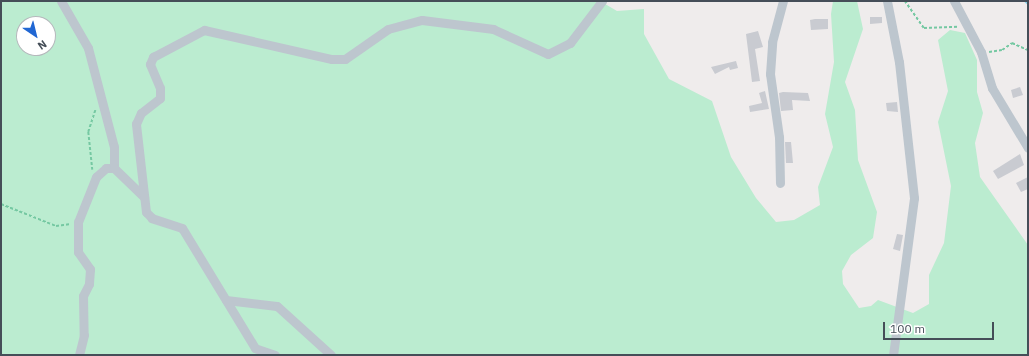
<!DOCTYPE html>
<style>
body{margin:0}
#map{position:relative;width:1029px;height:356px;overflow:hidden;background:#efecec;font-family:"IBM Plex Sans",sans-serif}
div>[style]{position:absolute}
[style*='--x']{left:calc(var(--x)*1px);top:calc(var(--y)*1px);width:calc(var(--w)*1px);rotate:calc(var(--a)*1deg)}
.green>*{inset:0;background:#bbecd0}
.stream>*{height:2px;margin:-1px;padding:0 1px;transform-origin:1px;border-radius:1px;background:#89cfe7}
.building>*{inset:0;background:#c9cbd1}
.path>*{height:1.5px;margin-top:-0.75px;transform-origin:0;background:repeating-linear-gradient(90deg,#75c8a2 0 3px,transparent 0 5px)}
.minor>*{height:9px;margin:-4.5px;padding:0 4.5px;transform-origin:4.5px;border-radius:4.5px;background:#bdc6ce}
span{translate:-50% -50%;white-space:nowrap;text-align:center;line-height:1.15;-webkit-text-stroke:3px #fff;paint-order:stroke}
.frame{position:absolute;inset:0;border:2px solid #454e58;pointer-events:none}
.north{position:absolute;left:16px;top:16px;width:40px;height:40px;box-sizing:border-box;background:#fff;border:1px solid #b5b8bc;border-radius:50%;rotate:145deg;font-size:11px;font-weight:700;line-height:16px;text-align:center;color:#454e58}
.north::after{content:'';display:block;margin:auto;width:14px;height:18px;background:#2167d3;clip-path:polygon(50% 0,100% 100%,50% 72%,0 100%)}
.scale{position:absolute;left:883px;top:322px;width:111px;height:18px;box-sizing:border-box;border:2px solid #454e58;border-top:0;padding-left:5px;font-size:12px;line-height:14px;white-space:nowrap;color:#454e58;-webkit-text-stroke:3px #fff;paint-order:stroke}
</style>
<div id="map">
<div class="green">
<div style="clip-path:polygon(evenodd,1px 1px,600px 1px,617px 11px,644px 9px,644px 34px,669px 79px,712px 101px,731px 157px,756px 198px,776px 222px,794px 220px,820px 205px,818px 187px,833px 147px,825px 114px,834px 62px,831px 14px,833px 1px,857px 1px,863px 29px,845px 82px,855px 110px,858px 160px,877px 212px,873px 238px,851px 255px,842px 271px,843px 284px,859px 308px,871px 306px,878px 300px,913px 313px,929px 304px,929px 275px,944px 243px,951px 186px,938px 122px,948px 91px,938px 40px,950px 30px,965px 33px,977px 60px,977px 92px,983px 113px,975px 143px,980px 177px,1028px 245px,1028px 355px,1px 355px,1px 1px,24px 24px,48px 24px,48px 48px,24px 48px,24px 24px)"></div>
</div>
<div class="stream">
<div style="--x:1025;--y:1;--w:4;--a:45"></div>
</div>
<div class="building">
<div style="clip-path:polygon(870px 17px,882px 17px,882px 23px,870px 24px)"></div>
<div style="clip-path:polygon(815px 19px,828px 19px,828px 29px,811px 30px,810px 20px)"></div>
<div style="clip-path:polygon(758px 31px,763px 47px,755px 49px,760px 81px,752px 82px,746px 34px)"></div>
<div style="clip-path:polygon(736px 61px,738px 68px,730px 70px,729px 67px,715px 74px,711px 67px)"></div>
<div style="clip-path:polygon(1020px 87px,1023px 95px,1013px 98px,1011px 90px)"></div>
<div style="clip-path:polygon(765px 91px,769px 109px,750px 112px,749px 106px,762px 103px,759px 93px)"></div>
<div style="clip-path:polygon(783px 92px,808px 93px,810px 101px,792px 100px,793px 110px,781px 111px,779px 93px)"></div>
<div style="clip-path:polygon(897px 102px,898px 112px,887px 111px,886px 103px)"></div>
<div style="clip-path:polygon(785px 142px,791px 142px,793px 163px,786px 163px)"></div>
<div style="clip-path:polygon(1020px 154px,1024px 165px,998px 179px,993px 171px)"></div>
<div style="clip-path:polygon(1028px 177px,1028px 189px,1021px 192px,1016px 183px)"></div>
<div style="clip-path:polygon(897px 234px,903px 235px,900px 251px,893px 249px)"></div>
</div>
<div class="path">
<div style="--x:905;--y:1;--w:33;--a:55"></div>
<div style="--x:924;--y:28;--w:34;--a:-2"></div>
<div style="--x:989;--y:52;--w:13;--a:-9"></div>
<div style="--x:1002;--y:50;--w:12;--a:-35"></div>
<div style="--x:1012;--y:43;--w:17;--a:24"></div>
<div style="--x:92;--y:170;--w:38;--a:-96"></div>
<div style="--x:88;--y:132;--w:23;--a:-72"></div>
<div style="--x:1;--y:204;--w:59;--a:21.8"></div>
<div style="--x:56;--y:226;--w:15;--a:-8"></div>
</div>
<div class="minor">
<div style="--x:61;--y:1;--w:54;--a:60.1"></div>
<div style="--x:88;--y:48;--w:102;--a:75.3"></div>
<div style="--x:114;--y:147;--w:21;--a:90"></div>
<div style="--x:114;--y:168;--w:8;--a:180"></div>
<div style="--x:106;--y:168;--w:13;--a:138"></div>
<div style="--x:96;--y:177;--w:48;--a:111.8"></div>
<div style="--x:78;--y:222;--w:30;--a:90"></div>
<div style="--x:78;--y:252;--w:21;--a:55"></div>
<div style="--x:90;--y:269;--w:15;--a:94"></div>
<div style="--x:89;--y:284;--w:13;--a:117"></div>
<div style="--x:83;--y:296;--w:39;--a:89"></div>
<div style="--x:84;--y:335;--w:21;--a:104"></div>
<div style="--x:887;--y:1;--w:62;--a:78.9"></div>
<div style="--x:899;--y:62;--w:137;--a:83.7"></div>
<div style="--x:914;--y:198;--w:158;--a:97.6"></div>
<div style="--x:954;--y:1;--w:58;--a:62.1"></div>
<div style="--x:981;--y:52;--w:38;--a:73"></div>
<div style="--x:992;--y:88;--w:70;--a:59"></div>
<div style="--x:114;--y:168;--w:42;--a:44"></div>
<div style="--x:780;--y:183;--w:46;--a:-91.2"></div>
<div style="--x:779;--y:137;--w:64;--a:-98.1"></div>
<div style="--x:770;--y:74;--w:32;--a:-86"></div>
<div style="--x:772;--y:42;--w:42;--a:-75"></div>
<div style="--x:226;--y:300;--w:51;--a:6.7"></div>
<div style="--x:277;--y:306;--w:73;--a:42.2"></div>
<div style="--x:275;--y:355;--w:21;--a:-161"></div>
<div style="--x:255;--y:348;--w:140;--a:-121.3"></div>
<div style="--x:182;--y:228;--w:32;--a:-162"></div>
<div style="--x:152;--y:218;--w:8;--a:-135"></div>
<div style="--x:146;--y:212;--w:89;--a:-96.5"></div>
<div style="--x:136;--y:124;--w:12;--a:-66"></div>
<div style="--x:141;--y:113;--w:24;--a:-38"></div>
<div style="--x:160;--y:98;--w:10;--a:-90"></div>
<div style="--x:160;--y:88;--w:26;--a:-113"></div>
<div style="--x:150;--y:64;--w:8;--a:-67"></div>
<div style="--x:153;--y:57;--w:58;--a:-27.9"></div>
<div style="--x:204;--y:30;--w:131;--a:12.8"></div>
<div style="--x:332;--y:59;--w:13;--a:0"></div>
<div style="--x:345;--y:59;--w:52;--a:-34.9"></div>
<div style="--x:388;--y:29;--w:35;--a:-15"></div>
<div style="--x:422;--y:20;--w:72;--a:7.2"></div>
<div style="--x:493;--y:29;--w:60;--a:24.4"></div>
<div style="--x:548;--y:54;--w:25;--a:-27"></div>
<div style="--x:570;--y:43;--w:53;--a:-52.7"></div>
</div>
<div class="frame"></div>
<div class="north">N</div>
<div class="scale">100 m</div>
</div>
